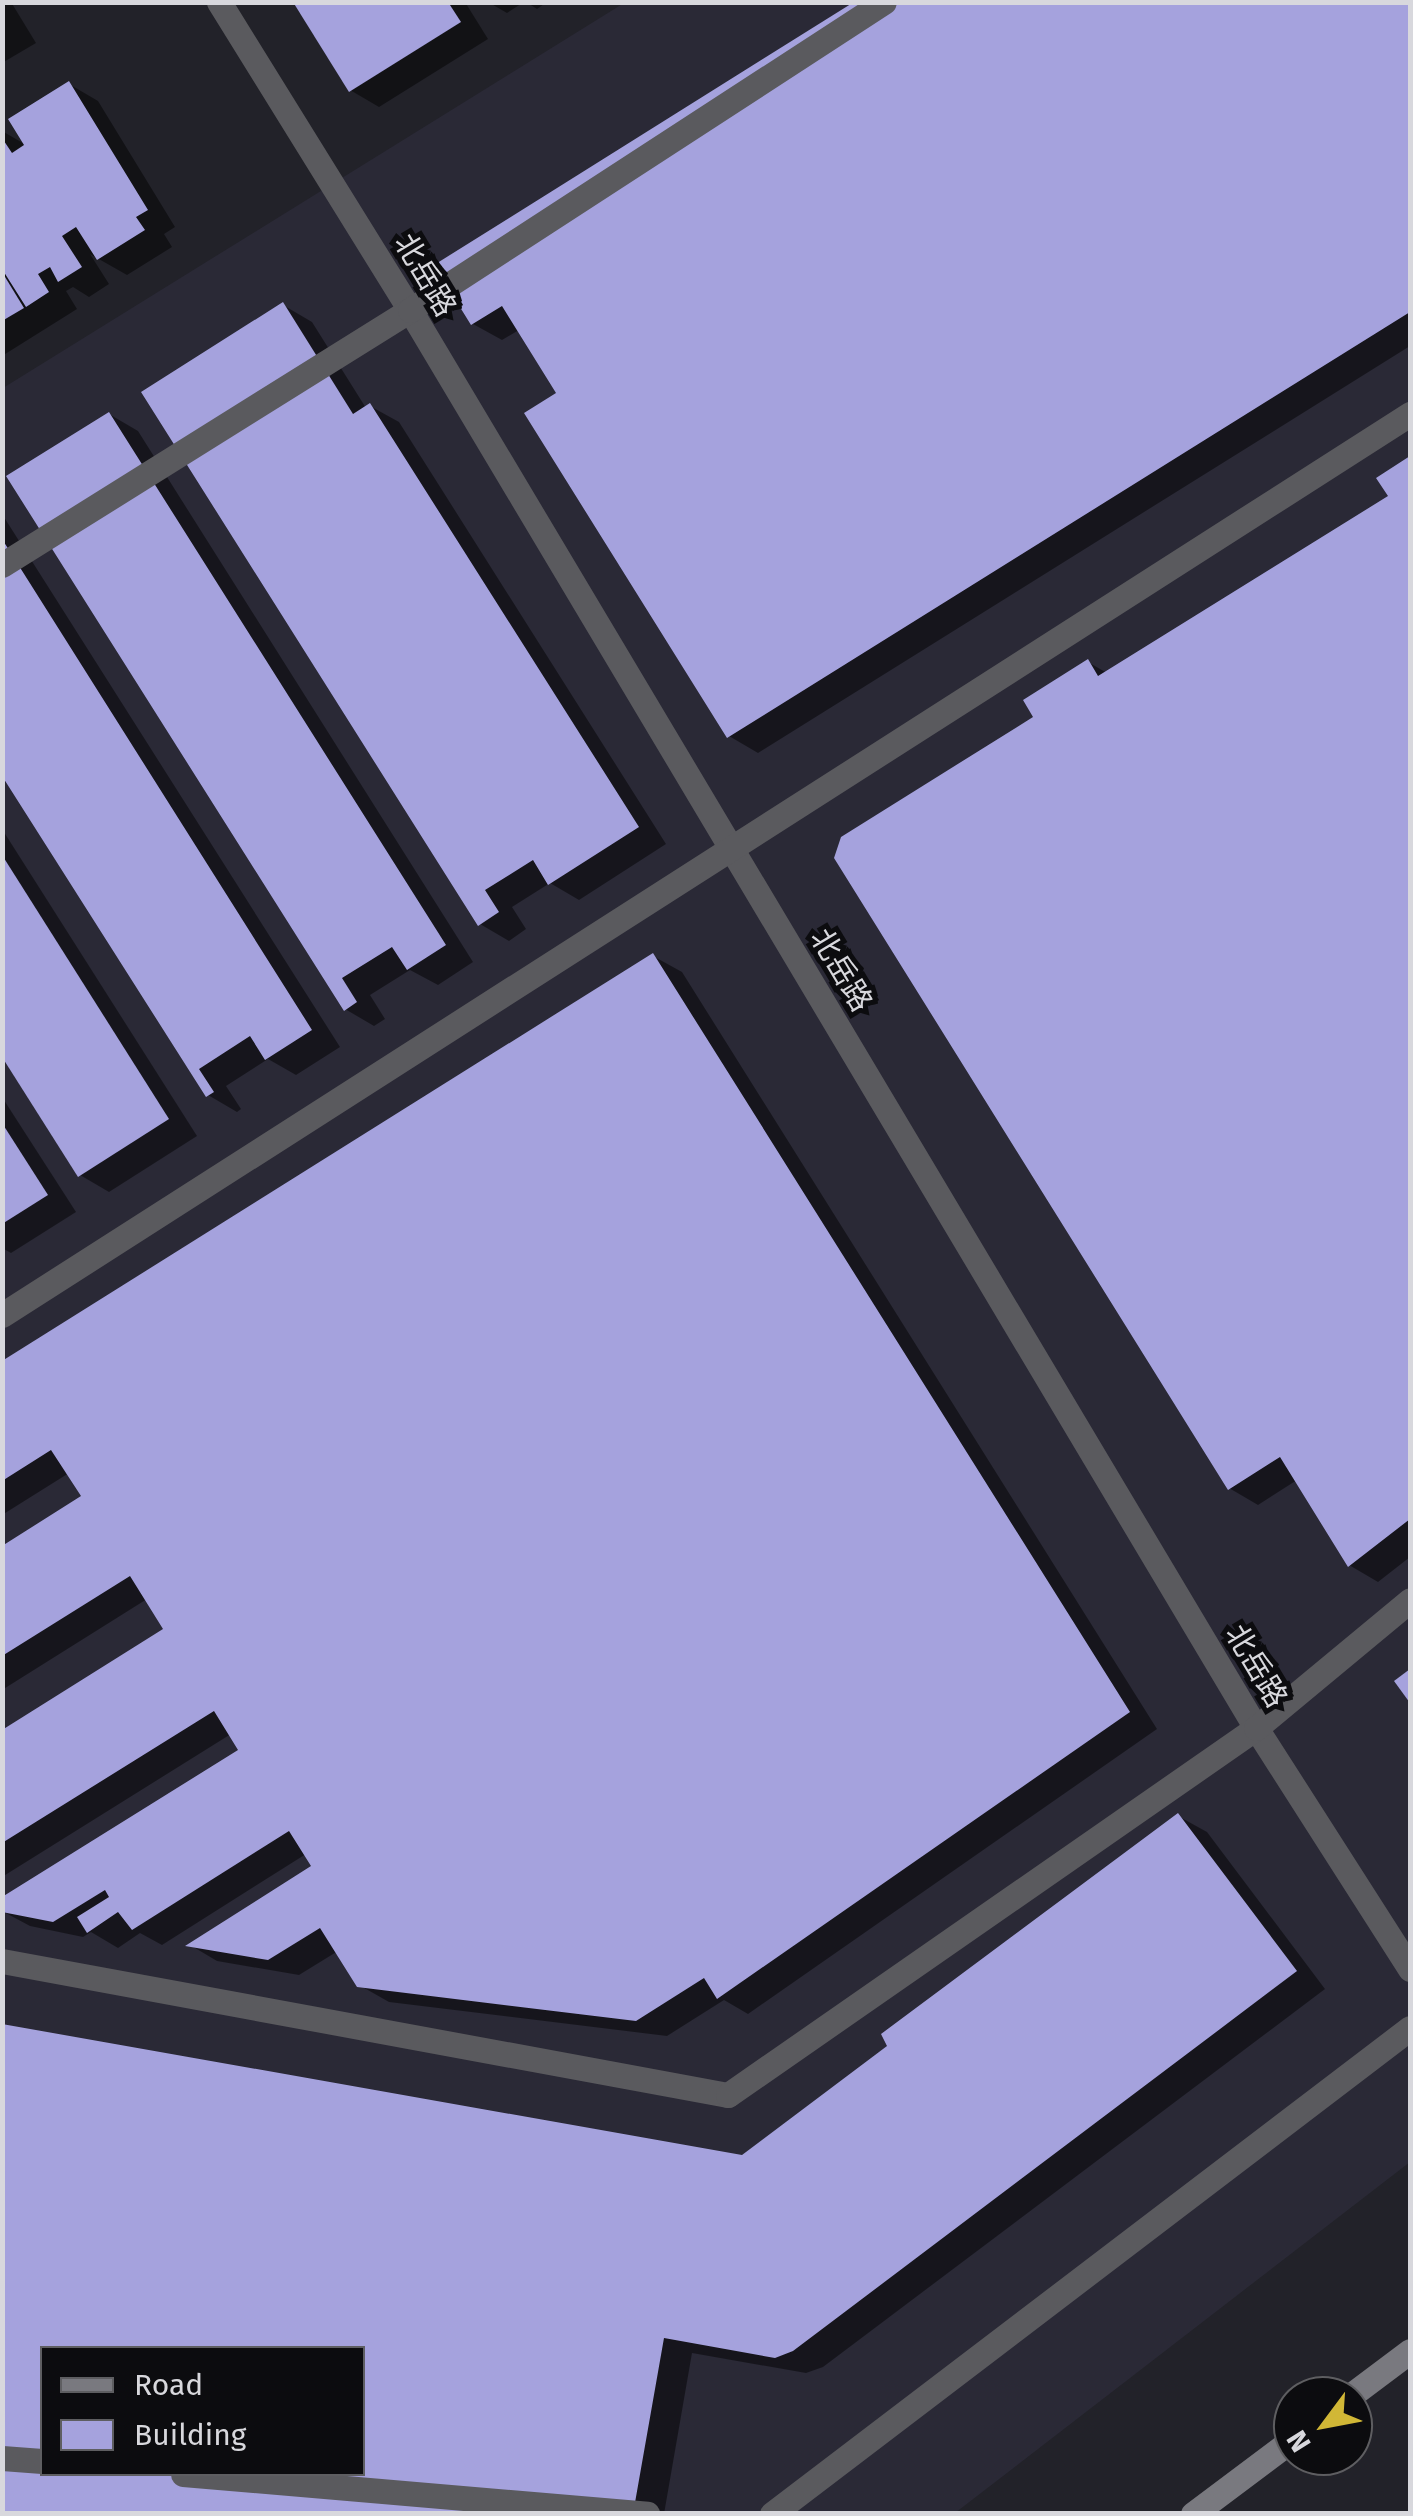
<!DOCTYPE html>
<meta charset="utf-8">
<style>
body{margin:0}
#map{position:relative;width:1413px;height:2516px;overflow:hidden;background:#222229;font-family:"Fira Sans","Noto Sans SC",sans-serif}
div>[style]{position:absolute}
[style*='--x']{left:calc(var(--x)*1px);top:calc(var(--y)*1px);width:calc(var(--w)*1px);rotate:calc(var(--a)*1deg)}
.built>*{inset:0;background:#2a2936}
.shadow>*{inset:0;background:#0007}
.building>*{inset:0;background:#a5a2dd}
.minor>*{height:25px;margin:-12.5px;padding:0 12.5px;transform-origin:12.5px;border-radius:12.5px;background:#5a5a5e}
.secondary>*{height:25px;margin:-12.5px;padding:0 12.5px;transform-origin:12.5px;border-radius:12.5px;background:#79797f}
span{translate:-50% -50%;white-space:nowrap;text-align:center;line-height:1.15;-webkit-text-stroke:10px #0c0c0f;paint-order:stroke}
.street-label{font-size:30px;color:#d8d8dd}
.frame{position:absolute;inset:0;border:5px solid #d8d8dd;pointer-events:none}
.legend{position:absolute;left:40px;top:2346px;width:325px;height:130px;box-sizing:border-box;background:#0c0c0f;border:2px solid #5e5e61;margin:0;padding:12px 18px;list-style:none;font-size:30px;color:#d8d8dd}
.legend li{display:flex;align-items:center;gap:20px;height:50px}
.legend b{width:50px;border:2px solid #5e5e61}
.north{position:absolute;left:1273px;top:2376px;width:100px;height:100px;box-sizing:border-box;background:#0c0c0f;border:2px solid #5e5e61;border-radius:50%;rotate:238deg;font-size:28px;font-weight:700;line-height:40px;text-align:center;color:#d8d8dd}
.north::after{content:'';display:block;margin:auto;width:35px;height:45px;background:#d1b736;clip-path:polygon(50% 0,100% 100%,50% 72%,0 100%)}
</style>
<div id="map">
<div class="built">
<div style="clip-path:polygon(evenodd,624px 3px,1410px 3px,1410px 2162px,955px 2513px,3px 2514px,3px 388px,624px 3px,42px 2348px,362px 2348px,362px 2474px,42px 2474px,42px 2348px)"></div>
</div>
<div class="shadow">
<div style="clip-path:polygon(2px 2px,11px 2px,36px 43px,2px 63px)"></div>
<div style="clip-path:polygon(296px 2px,465px 2px,488px 39px,379px 107px,350px 90px)"></div>
<div style="clip-path:polygon(488px 2px,524px 2px,507px 13px)"></div>
<div style="clip-path:polygon(526px 2px,547px 2px,537px 9px)"></div>
<div style="clip-path:polygon(859px 2px,1410px 2px,1410px 346px,758px 753px,729px 736px,559px 394px,519px 330px,502px 340px,473px 324px,437px 266px)"></div>
<div style="clip-path:polygon(69px 84px,98px 101px,175px 227px,164px 234px,172px 247px,127px 275px,90px 254px,109px 284px,89px 297px,73px 287px,66px 291px,77px 309px,2px 356px,2px 131px,28px 146px)"></div>
<div style="clip-path:polygon(283px 305px,312px 322px,366px 408px,370px 406px,399px 422px,666px 844px,579px 900px,550px 883px,512px 907px,526px 929px,509px 941px,480px 924px)"></div>
<div style="clip-path:polygon(109px 414px,138px 431px,473px 962px,438px 985px,410px 970px,370px 995px,385px 1019px,374px 1026px,345px 1009px)"></div>
<div style="clip-path:polygon(1410px 459px,1410px 1557px,1378px 1582px,1349px 1565px,1297px 1480px,1258px 1505px,1229px 1488px,1037px 717px,1088px 662px,1107px 673px,1391px 497px,1380px 479px)"></div>
<div style="clip-path:polygon(2px 514px,340px 1047px,296px 1075px,268px 1059px,226px 1086px,241px 1109px,237px 1112px,208px 1095px,2px 771px)"></div>
<div style="clip-path:polygon(2px 829px,197px 1136px,109px 1192px,80px 1175px,2px 1052px)"></div>
<div style="clip-path:polygon(653px 956px,682px 972px,1157px 1729px,748px 2014px,724px 2000px,667px 2036px,389px 2002px,359px 1985px,338px 1951px,299px 1975px,217px 1961px,190px 1945px,314px 1867px,306px 1854px,162px 1945px,140px 1933px,118px 1948px,91px 1932px,83px 1937px,30px 1926px,2px 1911px,242px 1751px,231px 1734px,2px 1877px,2px 1732px,166px 1630px,147px 1599px,2px 1690px,2px 1549px,84px 1497px,69px 1473px,2px 1515px,2px 1366px)"></div>
<div style="clip-path:polygon(2px 1097px,76px 1212px,11px 1253px,2px 1248px)"></div>
<div style="clip-path:polygon(evenodd,1178px 1816px,1207px 1832px,1325px 1989px,823px 2367px,806px 2373px,692px 2353px,664px 2514px,2px 2514px,2px 2027px,743px 2158px,890px 2047px,1178px 1816px,42px 2348px,362px 2348px,362px 2474px,42px 2474px,42px 2348px)"></div>
</div>
<div class="building">
<div style="clip-path:polygon(293px 2px,448px 2px,461px 22px,349px 92px)"></div>
<div style="clip-path:polygon(854px 2px,1410px 2px,1410px 312px,727px 738px,524px 413px,556px 393px,502px 306px,471px 325px,434px 265px)"></div>
<div style="clip-path:polygon(69px 81px,148px 210px,136px 217px,145px 230px,97px 260px,76px 227px,62px 236px,82px 267px,58px 282px,50px 267px,38px 274px,49px 292px,26px 307px,2px 269px,2px 138px,12px 153px,24px 145px,8px 119px)"></div>
<div style="clip-path:polygon(2px 272px,24px 308px,2px 321px)"></div>
<div style="clip-path:polygon(283px 302px,353px 414px,370px 403px,639px 827px,548px 885px,533px 860px,485px 890px,499px 912px,478px 926px,141px 392px)"></div>
<div style="clip-path:polygon(109px 412px,446px 945px,407px 970px,392px 947px,342px 978px,357px 1002px,344px 1011px,6px 476px)"></div>
<div style="clip-path:polygon(1410px 456px,1410px 1519px,1348px 1567px,1280px 1457px,1228px 1490px,834px 858px,841px 837px,1033px 717px,1023px 700px,1088px 659px,1098px 676px,1388px 496px,1376px 478px)"></div>
<div style="clip-path:polygon(2px 539px,312px 1030px,265px 1060px,250px 1036px,199px 1069px,214px 1092px,206px 1097px,2px 776px)"></div>
<div style="clip-path:polygon(2px 855px,169px 1119px,78px 1177px,2px 1057px)"></div>
<div style="clip-path:polygon(653px 953px,1130px 1712px,717px 1999px,704px 1978px,636px 2021px,357px 1987px,320px 1928px,268px 1960px,185px 1946px,311px 1866px,289px 1831px,132px 1930px,118px 1912px,87px 1933px,77px 1917px,109px 1897px,105px 1890px,53px 1922px,2px 1912px,2px 1897px,238px 1750px,214px 1711px,2px 1843px,2px 1730px,163px 1629px,130px 1576px,2px 1656px,2px 1546px,81px 1496px,51px 1450px,2px 1481px,2px 1361px)"></div>
<div style="clip-path:polygon(2px 1123px,48px 1195px,2px 1224px)"></div>
<div style="clip-path:polygon(1410px 1669px,1410px 1703px,1394px 1681px)"></div>
<div style="clip-path:polygon(evenodd,1178px 1813px,1297px 1971px,793px 2351px,775px 2358px,664px 2338px,633px 2514px,2px 2514px,2px 2024px,742px 2155px,887px 2046px,881px 2034px,1178px 1813px,42px 2348px,362px 2348px,362px 2474px,42px 2474px,42px 2348px)"></div>
</div>
<div class="minor">
<div style="--x:219;--y:2;--w:362;--a:58.2"></div>
<div style="--x:410;--y:310;--w:1651;--a:59.18"></div>
<div style="--x:1256;--y:1728;--w:286;--a:57.4"></div>
<div style="--x:2;--y:565;--w:481;--a:-32"></div>
<div style="--x:410;--y:310;--w:565;--a:-33.02"></div>
<div style="--x:2;--y:1315;--w:1672;--a:-32.62"></div>
<div style="--x:2;--y:1961;--w:738;--a:10.46"></div>
<div style="--x:728;--y:2095;--w:643;--a:-34.8"></div>
<div style="--x:1256;--y:1728;--w:200;--a:-39.7"></div>
<div style="--x:2;--y:2458;--w:40;--a:4.3"></div>
<div style="--x:183;--y:2474;--w:466;--a:4.9"></div>
<div style="--x:772;--y:2514;--w:802;--a:-37.3"></div>
</div>
<div class="secondary">
<div style="--x:1350;--y:2396;--w:75;--a:-36.9"></div>
<div style="--x:1193;--y:2514;--w:125;--a:-36.9"></div>
</div>
<div class="street-label">
<span style="left:425px;top:275px;rotate:59deg">北岳路</span>
<span style="left:841px;top:970px;rotate:59deg">北岳路</span>
<span style="left:1256px;top:1666px;rotate:59deg">北岳路</span>
</div>
<div class="frame"></div>
<ul class="legend">
<li><b style="height:12px;background:#79797f"></b>Road</li>
<li><b style="height:28px;background:#a5a2dd"></b>Building</li>
</ul>
<div class="north">N</div>
</div>
